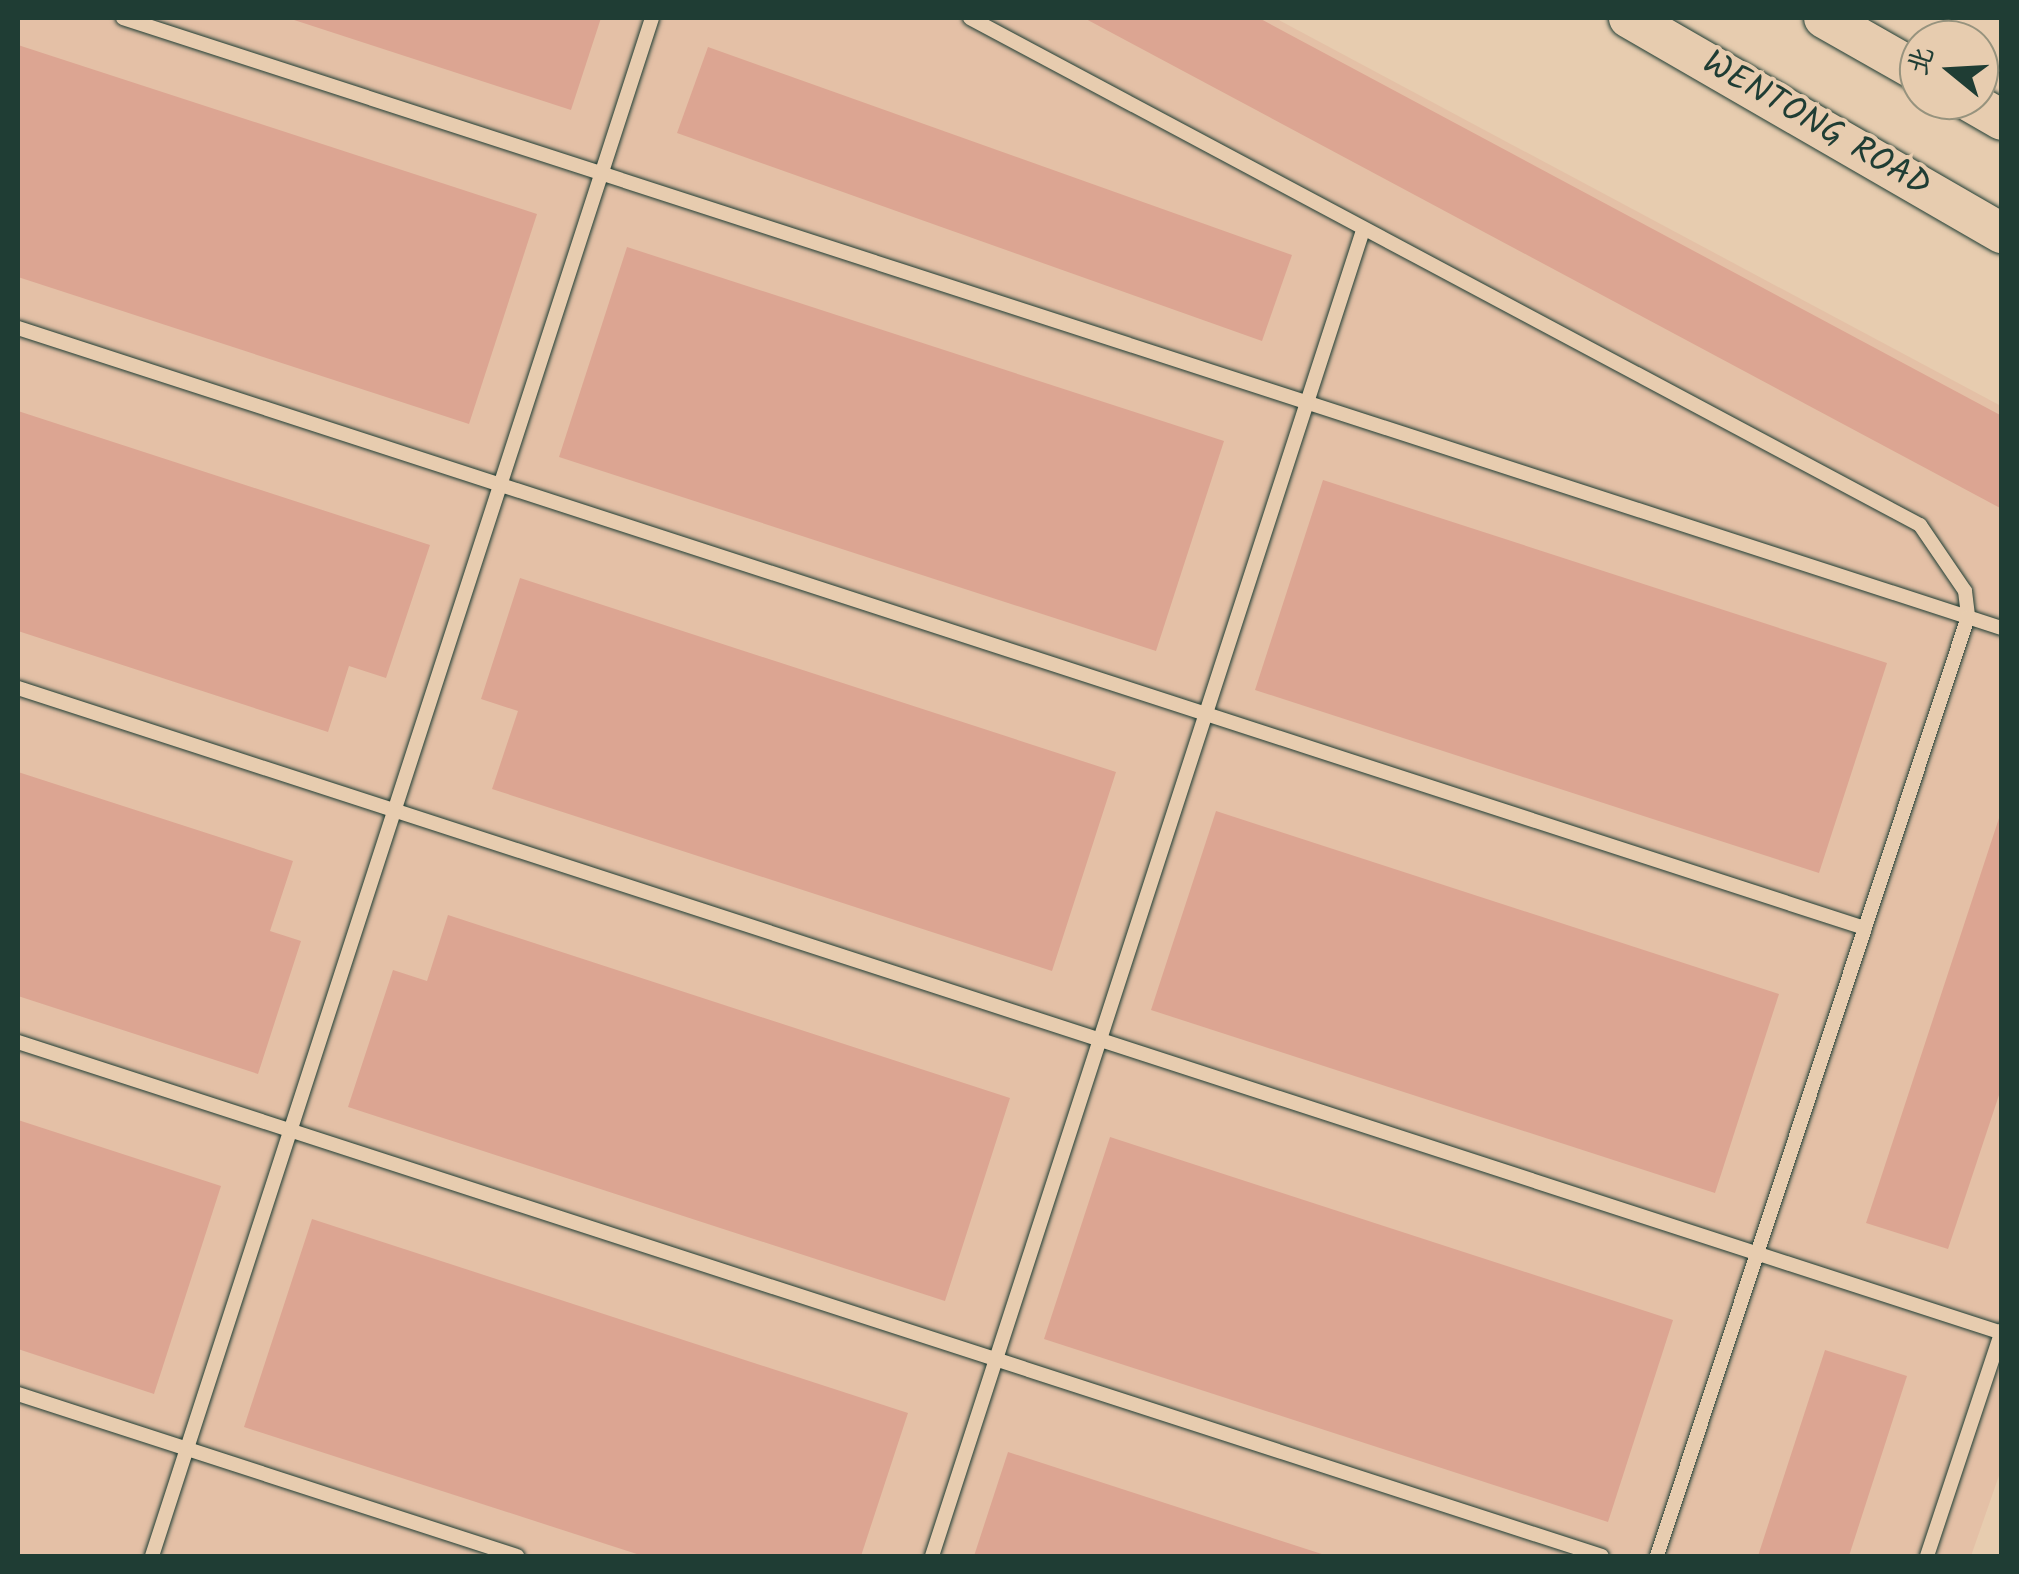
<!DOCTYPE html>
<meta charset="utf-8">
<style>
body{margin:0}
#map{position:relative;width:2019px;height:1574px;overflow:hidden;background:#e7ccaf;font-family:Kalam,"LXGW WenKai TC",sans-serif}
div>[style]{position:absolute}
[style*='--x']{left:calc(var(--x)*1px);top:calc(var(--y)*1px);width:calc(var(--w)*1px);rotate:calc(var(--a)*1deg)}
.built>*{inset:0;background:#e4c0a6}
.building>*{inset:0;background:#dca592}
.roads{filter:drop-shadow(0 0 2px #1f3d34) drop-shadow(0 0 2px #1f3d34)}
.service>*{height:14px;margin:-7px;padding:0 7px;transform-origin:7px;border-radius:7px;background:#e7ccaf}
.secondary>*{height:40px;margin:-20px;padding:0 20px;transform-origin:20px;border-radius:20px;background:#e7ccaf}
span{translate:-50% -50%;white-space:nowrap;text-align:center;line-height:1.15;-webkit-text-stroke:8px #e7ccaf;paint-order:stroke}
.street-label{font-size:35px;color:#1f3d34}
.frame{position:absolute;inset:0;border:20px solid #1f3d34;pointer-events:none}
.north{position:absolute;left:1899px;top:20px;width:100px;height:100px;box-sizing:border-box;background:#e7ccaf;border:2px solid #97937e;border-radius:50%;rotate:288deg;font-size:28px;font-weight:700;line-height:40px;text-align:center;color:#1f3d34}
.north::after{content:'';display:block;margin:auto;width:35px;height:45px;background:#1f3d34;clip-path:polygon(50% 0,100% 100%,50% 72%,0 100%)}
</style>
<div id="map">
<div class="built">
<div style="clip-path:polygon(18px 18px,1275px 18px,2001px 406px,2002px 1467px,1971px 1556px,18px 1556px)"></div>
</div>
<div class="building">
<div style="clip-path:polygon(288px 18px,601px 18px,571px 110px)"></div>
<div style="clip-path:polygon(1084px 18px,1259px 18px,2002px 416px,2002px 509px)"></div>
<div style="clip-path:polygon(18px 45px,537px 214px,469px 424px,18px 277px)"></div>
<div style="clip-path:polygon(708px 47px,1292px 255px,1262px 341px,677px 133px)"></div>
<div style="clip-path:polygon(627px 247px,1224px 441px,1156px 651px,559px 457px)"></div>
<div style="clip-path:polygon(18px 411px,430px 545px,386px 678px,349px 666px,328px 732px,18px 631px)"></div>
<div style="clip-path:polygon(1323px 480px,1887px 663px,1819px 873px,1255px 690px)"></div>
<div style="clip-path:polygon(520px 578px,1116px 772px,1052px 971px,492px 789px,518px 711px,481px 699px)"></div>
<div style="clip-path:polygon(18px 772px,293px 861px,270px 931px,301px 941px,258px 1074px,18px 996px)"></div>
<div style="clip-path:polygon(2002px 809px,2002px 1086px,1948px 1249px,1866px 1223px)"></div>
<div style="clip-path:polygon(1216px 811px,1779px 994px,1715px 1193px,1151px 1010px)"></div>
<div style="clip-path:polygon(448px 915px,1010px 1098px,945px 1301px,348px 1107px,393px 970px,427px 981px)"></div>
<div style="clip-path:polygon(18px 1120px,221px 1186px,154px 1394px,18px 1349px)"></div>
<div style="clip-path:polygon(1110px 1137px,1673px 1320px,1608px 1522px,1044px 1339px)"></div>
<div style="clip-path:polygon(312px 1219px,908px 1413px,861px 1556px,643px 1556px,244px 1427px)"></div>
<div style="clip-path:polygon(1825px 1350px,1907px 1376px,1849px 1556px,1758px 1556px)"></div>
<div style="clip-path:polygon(1008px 1452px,1328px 1556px,974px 1556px)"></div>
</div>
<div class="roads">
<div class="service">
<div style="--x:123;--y:18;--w:1976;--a:17.99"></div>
<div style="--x:970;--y:18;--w:1077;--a:28.09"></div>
<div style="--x:1920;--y:525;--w:80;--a:55.7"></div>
<div style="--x:1965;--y:591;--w:26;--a:83"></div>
<div style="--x:1968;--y:617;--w:989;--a:108.33"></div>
<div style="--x:18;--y:328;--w:1942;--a:18"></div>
<div style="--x:18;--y:688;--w:2086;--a:18.01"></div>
<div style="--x:18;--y:1042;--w:1665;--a:17.98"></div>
<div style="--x:18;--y:1394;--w:525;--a:17.99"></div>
<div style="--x:152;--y:1556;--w:1617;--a:-71.99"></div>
<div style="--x:932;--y:1556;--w:1394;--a:-71.99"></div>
<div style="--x:1927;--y:1556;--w:238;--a:-71.6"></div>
</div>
<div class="secondary">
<div style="--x:1629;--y:18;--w:431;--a:30"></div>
<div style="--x:1824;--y:18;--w:109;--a:29.6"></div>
<div style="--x:1967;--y:100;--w:40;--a:29.7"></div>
</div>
</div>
<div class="street-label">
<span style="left:1816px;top:125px;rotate:30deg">WENTONG ROAD</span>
</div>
<div class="frame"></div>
<div class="north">北</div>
</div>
